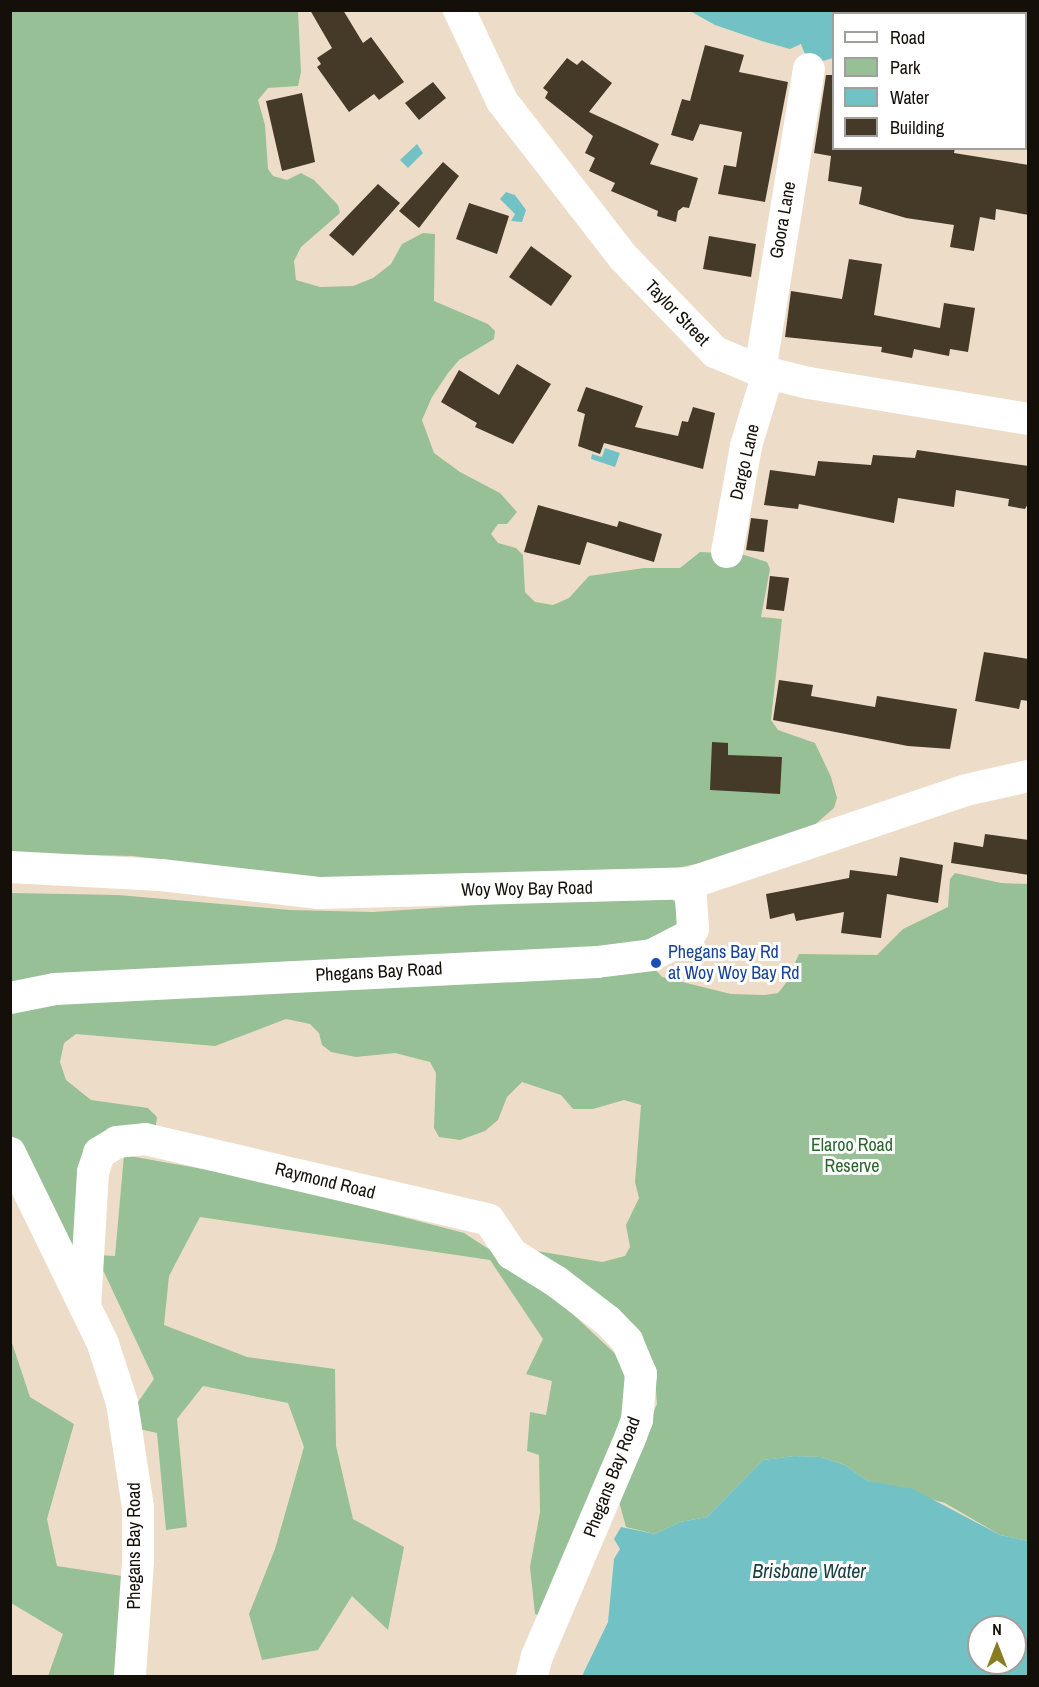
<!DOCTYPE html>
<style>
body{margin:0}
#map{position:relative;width:1039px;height:1687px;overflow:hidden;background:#edddc8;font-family:"Archivo Narrow",sans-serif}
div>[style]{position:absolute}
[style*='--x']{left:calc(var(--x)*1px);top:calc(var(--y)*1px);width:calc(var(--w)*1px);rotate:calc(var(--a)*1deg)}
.green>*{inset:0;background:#97c097}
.water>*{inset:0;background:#72c2c5}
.building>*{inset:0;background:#453928}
.minor>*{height:32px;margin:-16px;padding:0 16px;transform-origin:16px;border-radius:16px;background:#fff}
.dots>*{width:16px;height:16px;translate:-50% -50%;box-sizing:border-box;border:3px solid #fff;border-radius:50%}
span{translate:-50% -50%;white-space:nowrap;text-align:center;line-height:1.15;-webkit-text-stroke:6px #fff;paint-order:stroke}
.street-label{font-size:18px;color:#140f08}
.transit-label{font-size:18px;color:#164399}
.left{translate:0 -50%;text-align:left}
.park-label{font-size:18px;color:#28652c}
.water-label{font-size:20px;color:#1a4142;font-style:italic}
.frame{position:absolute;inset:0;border:12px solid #140f08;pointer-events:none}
.legend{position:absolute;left:832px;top:12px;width:195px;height:138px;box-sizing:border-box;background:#fff;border:2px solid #a19f9c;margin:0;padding:8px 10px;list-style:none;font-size:18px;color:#140f08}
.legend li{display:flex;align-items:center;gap:12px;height:30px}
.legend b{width:30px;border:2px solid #a19f9c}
.north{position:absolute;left:967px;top:1615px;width:60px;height:60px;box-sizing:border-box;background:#fff;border:2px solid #a19f9c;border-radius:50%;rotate:0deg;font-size:16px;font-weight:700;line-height:24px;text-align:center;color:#140f08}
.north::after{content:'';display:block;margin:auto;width:21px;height:27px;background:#897c22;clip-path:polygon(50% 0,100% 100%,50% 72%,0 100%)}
</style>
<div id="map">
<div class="green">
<div style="clip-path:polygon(11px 11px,298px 11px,301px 72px,298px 86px,268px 88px,258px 100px,265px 125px,268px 169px,273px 176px,287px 180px,301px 173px,314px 180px,338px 205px,340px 213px,301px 247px,294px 261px,296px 280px,320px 287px,353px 286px,373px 278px,391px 264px,402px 244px,423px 233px,435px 234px,434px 301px,488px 324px,495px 331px,494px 339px,459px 360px,448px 373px,432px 397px,422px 420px,434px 453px,460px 472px,500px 493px,517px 512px,507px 524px,498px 524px,491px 534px,498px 543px,516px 548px,523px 555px,525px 592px,535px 602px,553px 605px,569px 598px,589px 576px,644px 568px,680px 568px,700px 552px,741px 554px,767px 562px,770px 569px,761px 617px,782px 619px,771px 720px,778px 730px,815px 743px,831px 777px,837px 798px,834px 808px,810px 829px,738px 855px,677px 868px,330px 880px,133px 856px,11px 853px)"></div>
<div style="clip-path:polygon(955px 873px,1001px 883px,1028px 884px,1028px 1541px,1000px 1535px,945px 1503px,868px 1481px,845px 1465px,821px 1457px,794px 1456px,763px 1460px,707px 1517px,680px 1522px,655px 1534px,626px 1527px,617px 1494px,657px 1404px,654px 1366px,531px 1250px,602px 1262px,625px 1256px,630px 1247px,626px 1225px,639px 1198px,635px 1182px,641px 1105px,624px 1100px,593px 1109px,573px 1109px,561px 1095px,522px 1082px,507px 1097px,498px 1120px,485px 1131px,460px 1140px,439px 1137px,434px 1128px,436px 1073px,430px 1062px,395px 1053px,356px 1057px,331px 1052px,322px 1045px,319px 1033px,310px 1024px,286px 1019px,215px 1046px,76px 1034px,64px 1043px,60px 1062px,66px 1080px,91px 1100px,148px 1108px,157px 1117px,155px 1132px,106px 1138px,80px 1245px,72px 1245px,11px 1134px,10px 1006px,655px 969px,662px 977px,731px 994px,765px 995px,778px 993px,786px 983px,799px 954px,877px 955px,903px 929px,948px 907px,950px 879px)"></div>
<div style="clip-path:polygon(11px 893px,118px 895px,290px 910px,373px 912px,573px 899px,669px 897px,679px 905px,680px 915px,675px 930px,645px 948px,11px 991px)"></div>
<div style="clip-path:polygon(124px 1155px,253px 1178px,464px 1233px,535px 1279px,637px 1374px,603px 1484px,545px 1618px,535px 1614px,530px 1567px,540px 1512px,539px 1455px,527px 1451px,530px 1412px,546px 1415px,552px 1381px,526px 1374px,543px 1339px,490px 1260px,200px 1217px,169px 1276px,164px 1325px,247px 1357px,335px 1369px,336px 1446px,353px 1519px,404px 1547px,388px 1630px,352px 1596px,318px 1650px,262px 1660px,249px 1614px,275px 1549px,304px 1447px,288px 1403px,203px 1386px,177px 1419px,187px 1527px,166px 1530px,157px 1433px,122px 1425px,154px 1379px,96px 1255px,115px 1256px)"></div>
<div style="clip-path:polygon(10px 1337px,30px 1397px,74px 1424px,47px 1519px,57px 1566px,122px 1576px,140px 1676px,48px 1676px,63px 1634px,11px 1603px)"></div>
</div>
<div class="water">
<div style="clip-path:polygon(690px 11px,1028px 11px,1028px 65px,1026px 65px,1026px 14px,834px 14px,833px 58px,816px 63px,806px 57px,801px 44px,790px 49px,765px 42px,715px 25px)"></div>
<div style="clip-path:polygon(417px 144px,423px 153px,408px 168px,400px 160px)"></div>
<div style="clip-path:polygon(506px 192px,515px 195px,526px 210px,522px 222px,511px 221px,515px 214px,500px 199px)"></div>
<div style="clip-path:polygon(605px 448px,620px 453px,615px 467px,591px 459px,592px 454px,602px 457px)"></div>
<div style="clip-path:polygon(evenodd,794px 1456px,821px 1457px,845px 1465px,868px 1481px,913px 1489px,1000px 1535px,1028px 1541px,1028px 1676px,582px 1676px,608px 1622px,614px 1559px,620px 1549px,614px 1539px,621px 1527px,655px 1534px,680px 1522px,707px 1517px,763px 1460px,794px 1456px,979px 1627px,1015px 1627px,1015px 1663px,979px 1663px,979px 1627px)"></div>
</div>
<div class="building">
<div style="clip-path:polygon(310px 10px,343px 10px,363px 43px,371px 37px,404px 82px,379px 100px,374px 94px,349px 112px,317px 67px,321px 64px,317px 58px,332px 48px)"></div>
<div style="clip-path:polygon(705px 45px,744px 55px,739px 72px,788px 82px,765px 202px,718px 194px,724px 165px,736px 167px,742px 132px,700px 124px,693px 141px,671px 135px,682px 99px,690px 101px)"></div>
<div style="clip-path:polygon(567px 58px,577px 65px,582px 60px,612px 83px,589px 112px,659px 144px,650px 164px,698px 178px,689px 208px,683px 207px,678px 211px,676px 222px,657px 216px,658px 211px,611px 191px,615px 183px,589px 171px,595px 158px,585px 153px,593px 136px,545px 98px,548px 92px,543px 88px)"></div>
<div style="clip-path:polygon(826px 75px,834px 75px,834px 148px,955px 148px,954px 153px,1029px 165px,1029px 215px,996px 209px,995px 220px,980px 217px,974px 251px,950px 247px,954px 225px,906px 218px,859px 204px,862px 187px,828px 181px,831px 156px,814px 153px)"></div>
<div style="clip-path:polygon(433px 82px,446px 98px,419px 120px,405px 103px)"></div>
<div style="clip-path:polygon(302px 93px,315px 162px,282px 171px,266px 101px)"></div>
<div style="clip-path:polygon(443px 162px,459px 176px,419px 228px,399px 211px)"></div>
<div style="clip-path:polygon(378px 184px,400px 203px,353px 256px,329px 235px)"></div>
<div style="clip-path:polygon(469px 203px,509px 216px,497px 254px,456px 239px)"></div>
<div style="clip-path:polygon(709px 236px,756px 244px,751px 277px,703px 269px)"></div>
<div style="clip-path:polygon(531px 246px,572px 276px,551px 306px,509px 277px)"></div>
<div style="clip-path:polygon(849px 259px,882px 264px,874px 315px,940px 328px,944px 303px,975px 308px,968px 352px,950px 349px,949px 356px,914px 349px,912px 358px,881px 352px,882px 347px,785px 337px,791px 291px,842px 299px)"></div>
<div style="clip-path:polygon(517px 364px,551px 384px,513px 444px,475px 427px,477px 423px,441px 402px,459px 370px,499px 395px)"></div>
<div style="clip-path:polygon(586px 387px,643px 406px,635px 427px,678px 436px,682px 421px,688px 422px,693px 407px,715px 413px,703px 469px,604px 443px,600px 454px,578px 446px,585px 414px,577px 411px)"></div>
<div style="clip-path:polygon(917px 450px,1029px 466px,1029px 502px,1025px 509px,1008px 506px,1009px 499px,956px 490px,954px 507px,898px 498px,894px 523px,799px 504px,798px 509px,764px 505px,770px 470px,815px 476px,818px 461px,871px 465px,873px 455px,915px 458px)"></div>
<div style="clip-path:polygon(538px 505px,617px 527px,619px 521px,662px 534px,654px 562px,587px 542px,580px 565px,524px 552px)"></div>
<div style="clip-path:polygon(751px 518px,768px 520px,764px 552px,746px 550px)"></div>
<div style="clip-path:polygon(770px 576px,789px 578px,784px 611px,766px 609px)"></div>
<div style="clip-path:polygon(984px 652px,1029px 659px,1029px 701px,1021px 700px,1019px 709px,975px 701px)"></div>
<div style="clip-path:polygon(779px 680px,813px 685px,811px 696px,875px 707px,877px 696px,957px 709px,950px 749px,908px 746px,773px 720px)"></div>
<div style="clip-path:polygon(712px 742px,728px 743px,728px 755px,782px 757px,780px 794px,710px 790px)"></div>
<div style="clip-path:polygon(985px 834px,1029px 840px,1029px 875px,951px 863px,954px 842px,983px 847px)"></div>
<div style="clip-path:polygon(900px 857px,943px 865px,938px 903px,887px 894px,881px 938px,841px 933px,844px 912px,796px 921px,794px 913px,770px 919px,766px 894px,849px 878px,850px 870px,897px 876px)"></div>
</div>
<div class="minor">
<div style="--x:459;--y:10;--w:101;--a:64.7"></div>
<div style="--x:502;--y:101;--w:199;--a:52.2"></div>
<div style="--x:624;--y:258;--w:131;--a:45.9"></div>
<div style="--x:715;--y:352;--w:49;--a:22.9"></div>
<div style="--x:760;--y:371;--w:50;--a:13.8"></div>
<div style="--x:809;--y:383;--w:222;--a:9.3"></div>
<div style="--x:760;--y:371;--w:306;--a:-80.8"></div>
<div style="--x:727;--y:552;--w:108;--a:-79.8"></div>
<div style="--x:746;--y:446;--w:76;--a:-73.2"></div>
<div style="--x:10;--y:867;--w:151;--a:3"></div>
<div style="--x:161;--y:875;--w:159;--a:6.5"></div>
<div style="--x:319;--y:893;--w:371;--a:-1.5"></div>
<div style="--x:690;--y:883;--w:291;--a:-18.6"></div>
<div style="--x:966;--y:790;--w:64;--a:-12.7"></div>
<div style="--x:10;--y:998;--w:46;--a:-11.3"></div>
<div style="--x:55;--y:989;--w:543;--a:-2.85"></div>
<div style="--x:597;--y:962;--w:55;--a:-7.3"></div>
<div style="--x:652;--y:955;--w:42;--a:-27.2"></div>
<div style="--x:689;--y:936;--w:8;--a:-60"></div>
<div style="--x:693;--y:929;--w:46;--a:-93.7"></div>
<div style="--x:10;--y:1153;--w:212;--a:64"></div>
<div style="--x:103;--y:1344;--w:62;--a:72.1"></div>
<div style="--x:122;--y:1403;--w:105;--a:81.3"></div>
<div style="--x:138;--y:1507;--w:54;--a:90"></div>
<div style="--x:138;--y:1561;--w:115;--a:94"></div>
<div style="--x:85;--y:1307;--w:135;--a:-86.6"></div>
<div style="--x:93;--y:1172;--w:20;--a:-72"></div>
<div style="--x:99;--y:1153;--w:21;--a:-31"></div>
<div style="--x:117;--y:1142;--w:28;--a:-6"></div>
<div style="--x:145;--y:1139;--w:353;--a:13.2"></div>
<div style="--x:489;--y:1220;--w:41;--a:55.9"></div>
<div style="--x:512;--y:1254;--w:53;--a:31.9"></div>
<div style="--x:557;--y:1282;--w:64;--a:37.4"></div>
<div style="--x:608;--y:1321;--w:28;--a:46"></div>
<div style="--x:627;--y:1341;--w:36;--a:67"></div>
<div style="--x:641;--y:1374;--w:46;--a:95"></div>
<div style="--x:637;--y:1420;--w:17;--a:111"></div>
<div style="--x:631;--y:1436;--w:239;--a:113.1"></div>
<div style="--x:537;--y:1656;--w:21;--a:104"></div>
</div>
<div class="dots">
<div style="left:656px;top:963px;background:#1a4fb4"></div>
</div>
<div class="street-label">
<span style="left:783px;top:220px;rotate:-80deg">Goora Lane</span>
<span style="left:677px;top:313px;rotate:46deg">Taylor Street</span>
<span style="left:745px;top:462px;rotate:-77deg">Dargo Lane</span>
<span style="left:527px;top:889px;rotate:-1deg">Woy Woy Bay Road</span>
<span style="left:379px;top:972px;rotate:-3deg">Phegans Bay Road</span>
<span style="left:325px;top:1181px;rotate:14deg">Raymond Road</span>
<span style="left:612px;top:1477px;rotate:-69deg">Phegans Bay Road</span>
<span style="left:134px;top:1546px;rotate:-90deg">Phegans Bay Road</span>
</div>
<div class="transit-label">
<span class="left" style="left:668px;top:963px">Phegans Bay Rd<br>at Woy Woy Bay Rd</span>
</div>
<div class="park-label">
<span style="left:852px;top:1156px">Elaroo Road<br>Reserve</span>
</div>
<div class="water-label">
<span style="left:809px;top:1570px">Brisbane Water</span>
</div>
<div class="frame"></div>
<ul class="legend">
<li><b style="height:8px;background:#fff"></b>Road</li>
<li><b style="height:16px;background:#97c097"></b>Park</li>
<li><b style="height:16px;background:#72c2c5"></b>Water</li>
<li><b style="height:16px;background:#453928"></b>Building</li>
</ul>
<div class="north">N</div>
</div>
